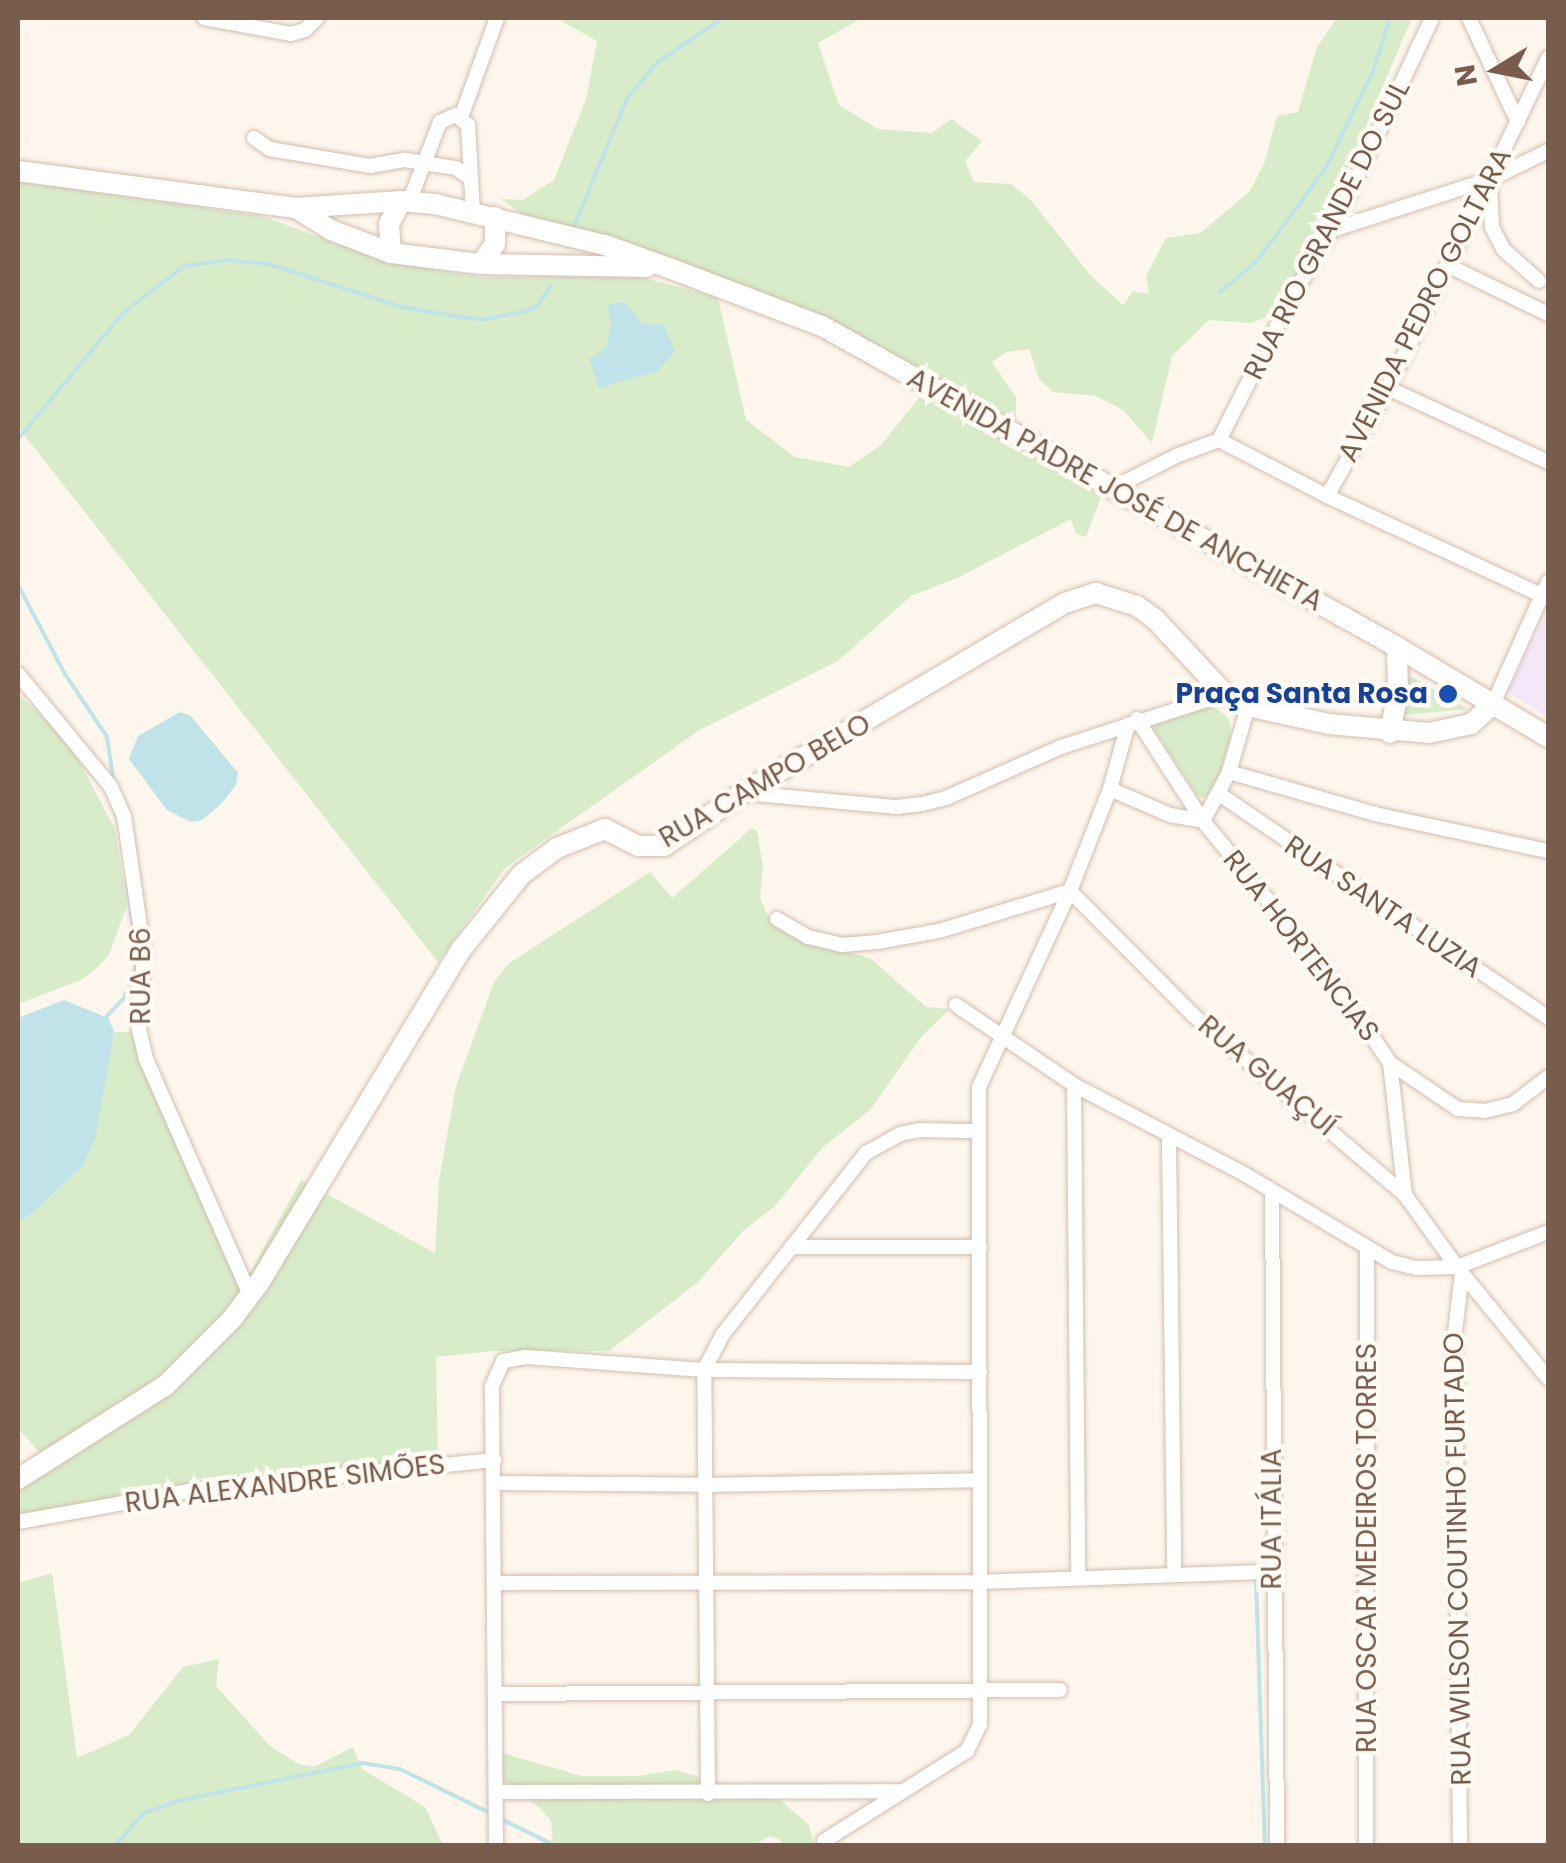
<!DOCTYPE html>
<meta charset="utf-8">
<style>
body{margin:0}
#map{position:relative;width:1566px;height:1863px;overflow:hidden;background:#fdf6ec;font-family:Poppins,sans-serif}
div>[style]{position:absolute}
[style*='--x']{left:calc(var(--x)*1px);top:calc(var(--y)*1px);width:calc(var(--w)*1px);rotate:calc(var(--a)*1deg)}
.education>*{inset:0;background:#f3e8fa}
.green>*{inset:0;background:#d8ecc9}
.water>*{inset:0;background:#bfe3e8}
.stream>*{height:4px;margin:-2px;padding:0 2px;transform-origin:2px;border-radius:2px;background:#bfe3e8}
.roads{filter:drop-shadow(0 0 2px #d1beb0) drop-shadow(0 0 2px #d1beb0)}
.street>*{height:14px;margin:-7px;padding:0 7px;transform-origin:7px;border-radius:7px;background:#fff}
.secondary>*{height:20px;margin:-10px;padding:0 10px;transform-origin:10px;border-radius:10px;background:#fff}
.dots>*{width:28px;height:28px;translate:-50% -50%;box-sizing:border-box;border:5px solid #fffaf3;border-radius:50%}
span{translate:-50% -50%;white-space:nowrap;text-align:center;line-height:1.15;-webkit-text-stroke:9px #fffaf3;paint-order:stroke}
.street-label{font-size:28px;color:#7a5c4d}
.transit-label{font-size:28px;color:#164399;font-weight:700}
.right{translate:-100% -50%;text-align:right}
.frame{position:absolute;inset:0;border:20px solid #7a5c4d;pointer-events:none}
.north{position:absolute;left:1446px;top:20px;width:100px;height:100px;-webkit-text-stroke:8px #fffaf3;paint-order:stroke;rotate:260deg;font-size:28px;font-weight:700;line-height:40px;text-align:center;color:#7a5c4d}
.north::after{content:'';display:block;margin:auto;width:35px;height:45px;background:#7a5c4d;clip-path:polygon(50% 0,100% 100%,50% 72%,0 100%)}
</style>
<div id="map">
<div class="education">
<div style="clip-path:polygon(1545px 613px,1548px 615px,1548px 717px,1508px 692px)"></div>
</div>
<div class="green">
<div style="clip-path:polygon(556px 18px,862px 18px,818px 43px,839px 105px,878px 129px,932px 133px,951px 119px,982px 141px,965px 161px,974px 182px,1011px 184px,1030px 199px,1091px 276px,1123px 305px,1133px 291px,1149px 294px,1146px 276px,1166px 238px,1200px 233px,1250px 191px,1265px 161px,1277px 116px,1298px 112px,1317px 47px,1337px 18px,1412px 18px,1292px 299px,1273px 315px,1251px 323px,1209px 320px,1172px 356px,1152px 443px,1123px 410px,1096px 396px,1053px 392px,1039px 379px,1029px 349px,1007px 352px,992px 362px,1016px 397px,1016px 427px,745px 286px,532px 221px,501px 199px,523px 200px,554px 180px,586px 99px,597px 41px)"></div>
<div style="clip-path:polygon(18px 181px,262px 216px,386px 262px,483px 277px,636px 276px,718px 297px,746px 420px,795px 457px,849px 467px,881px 445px,922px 394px,1101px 497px,1086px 537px,1076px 534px,1071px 519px,959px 577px,911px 596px,838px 661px,698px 731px,505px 868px,438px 962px,18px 427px)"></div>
<div style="clip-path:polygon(1409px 675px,1468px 709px,1405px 715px)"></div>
<div style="clip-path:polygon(18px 694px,52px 725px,77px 757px,115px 829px,127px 905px,109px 955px,97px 968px,81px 980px,18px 1004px)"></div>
<div style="clip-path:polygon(1210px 703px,1229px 719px,1231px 736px,1217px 783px,1204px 798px,1197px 795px,1154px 729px,1156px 722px)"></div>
<div style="clip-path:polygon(752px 828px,757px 831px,763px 866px,760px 898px,767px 914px,780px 928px,871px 959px,926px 1007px,950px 1009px,922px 1036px,870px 1110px,823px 1147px,774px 1207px,744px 1230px,698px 1282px,609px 1351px,493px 1351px,436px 1357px,438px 1463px,18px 1513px,18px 1468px,39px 1452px,18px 1428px,18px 1221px,29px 1216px,83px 1166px,114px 1032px,131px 1032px,245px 1282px,301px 1180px,435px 1253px,439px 1180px,456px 1086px,494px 982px,508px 964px,650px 872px,672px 898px)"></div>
<div style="clip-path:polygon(52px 1573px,77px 1758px,129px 1735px,183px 1667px,219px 1659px,216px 1686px,270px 1746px,299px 1764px,314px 1767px,353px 1747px,362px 1769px,425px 1807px,443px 1845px,18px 1845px,18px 1583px)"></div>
<div style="clip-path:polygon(495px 1751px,582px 1776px,639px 1776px,675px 1770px,780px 1800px,809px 1825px,814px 1845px,780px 1845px,781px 1840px,770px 1836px,752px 1846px,553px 1845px,551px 1821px,541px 1809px,487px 1767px)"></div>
</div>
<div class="water">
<div style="clip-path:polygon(625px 302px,643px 324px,664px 324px,675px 351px,658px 371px,599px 388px,589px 359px,606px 348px,611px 324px,608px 304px)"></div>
<div style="clip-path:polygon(180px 712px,191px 716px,238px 773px,236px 785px,221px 804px,202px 820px,191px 822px,167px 810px,129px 759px,138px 736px)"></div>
<div style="clip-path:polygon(64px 1000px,108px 1018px,114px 1031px,96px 1135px,83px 1166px,29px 1216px,18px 1221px,18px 1018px)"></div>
</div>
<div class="stream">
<div style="--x:573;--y:229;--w:142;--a:-67.6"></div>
<div style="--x:627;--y:98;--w:48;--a:-49.3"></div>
<div style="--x:658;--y:62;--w:78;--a:-34.1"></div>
<div style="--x:1219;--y:293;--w:50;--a:-40.1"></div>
<div style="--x:1257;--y:261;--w:114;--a:-53.5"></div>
<div style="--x:1325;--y:169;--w:109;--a:-63.9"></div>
<div style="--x:1373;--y:71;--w:56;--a:-72.2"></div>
<div style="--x:18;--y:439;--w:165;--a:-50.2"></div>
<div style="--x:124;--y:312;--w:76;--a:-37.5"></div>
<div style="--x:184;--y:266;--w:46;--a:-7.4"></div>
<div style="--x:230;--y:260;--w:38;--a:6"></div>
<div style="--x:268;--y:264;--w:141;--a:17.8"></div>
<div style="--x:402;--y:307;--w:65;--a:9.8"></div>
<div style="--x:466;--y:318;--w:20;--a:3"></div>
<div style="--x:486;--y:319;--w:41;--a:-11.3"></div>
<div style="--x:526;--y:311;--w:12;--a:-24"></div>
<div style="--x:537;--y:306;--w:24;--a:-55"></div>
<div style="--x:18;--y:585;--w:101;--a:62.2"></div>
<div style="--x:65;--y:674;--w:76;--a:56.3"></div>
<div style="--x:107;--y:737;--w:48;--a:81.5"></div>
<div style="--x:127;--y:882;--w:56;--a:81.7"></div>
<div style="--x:103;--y:1020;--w:30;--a:-46"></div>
<div style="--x:124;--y:998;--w:35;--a:-68"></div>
<div style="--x:1256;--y:1579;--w:267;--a:88.1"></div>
<div style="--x:501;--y:1819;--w:61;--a:26.1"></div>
<div style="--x:114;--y:1846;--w:45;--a:-47.7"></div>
<div style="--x:144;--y:1813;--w:35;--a:-20"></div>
<div style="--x:177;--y:1801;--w:189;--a:-11.6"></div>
<div style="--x:362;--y:1763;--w:38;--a:9"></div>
<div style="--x:400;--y:1769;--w:102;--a:26.1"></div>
</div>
<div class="roads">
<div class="street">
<div style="--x:204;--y:18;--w:88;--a:10.4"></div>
<div style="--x:291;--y:34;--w:15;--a:-16"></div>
<div style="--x:305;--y:30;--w:17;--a:-45"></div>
<div style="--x:1469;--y:18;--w:115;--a:64.8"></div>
<div style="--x:461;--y:117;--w:105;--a:-70"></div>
<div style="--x:254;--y:138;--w:19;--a:35"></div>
<div style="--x:270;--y:149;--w:101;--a:9.6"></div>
<div style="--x:370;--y:166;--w:36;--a:-10"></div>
<div style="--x:405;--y:160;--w:52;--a:8.9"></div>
<div style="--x:456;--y:168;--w:14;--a:36"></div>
<div style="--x:1490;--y:186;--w:41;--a:87.2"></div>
<div style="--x:1492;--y:227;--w:25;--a:63"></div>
<div style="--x:1503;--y:249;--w:48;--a:41.6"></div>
<div style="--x:409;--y:202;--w:86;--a:-68.8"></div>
<div style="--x:440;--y:122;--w:17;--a:-24"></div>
<div style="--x:456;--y:115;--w:16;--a:40"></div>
<div style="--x:468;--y:125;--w:87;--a:86.7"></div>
<div style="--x:1332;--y:230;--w:167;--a:-17.8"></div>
<div style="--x:1491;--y:179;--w:64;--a:-26.2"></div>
<div style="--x:1447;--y:265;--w:112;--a:25.9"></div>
<div style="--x:1388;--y:388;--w:176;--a:24.8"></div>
<div style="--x:1219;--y:440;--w:161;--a:-63"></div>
<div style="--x:1292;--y:297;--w:78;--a:-59.2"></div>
<div style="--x:1332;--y:230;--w:234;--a:-64.7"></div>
<div style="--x:1111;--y:489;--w:73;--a:-26.9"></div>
<div style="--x:1176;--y:456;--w:46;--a:-20.4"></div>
<div style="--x:1219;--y:440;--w:122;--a:27.4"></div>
<div style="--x:1327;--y:496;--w:243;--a:24.8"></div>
<div style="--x:1327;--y:496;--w:124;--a:-60.5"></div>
<div style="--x:1388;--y:388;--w:367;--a:-64.1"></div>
<div style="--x:18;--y:674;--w:146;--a:50.5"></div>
<div style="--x:111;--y:787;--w:32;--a:66"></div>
<div style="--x:124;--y:816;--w:138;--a:81.7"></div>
<div style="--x:144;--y:953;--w:76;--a:93.8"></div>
<div style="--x:139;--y:1029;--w:31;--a:77"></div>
<div style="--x:146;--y:1059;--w:258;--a:66.2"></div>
<div style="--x:1493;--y:704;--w:134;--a:-65.7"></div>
<div style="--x:1137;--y:719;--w:121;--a:57.1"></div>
<div style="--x:1203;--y:821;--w:208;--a:50.7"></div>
<div style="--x:1335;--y:982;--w:98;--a:55.8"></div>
<div style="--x:1390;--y:1063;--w:133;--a:83.5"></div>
<div style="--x:1229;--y:772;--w:152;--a:16"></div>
<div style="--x:1375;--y:814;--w:177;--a:12.1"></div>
<div style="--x:1110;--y:789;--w:65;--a:23.4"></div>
<div style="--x:1170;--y:815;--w:34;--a:10"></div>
<div style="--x:1203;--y:821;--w:55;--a:-62"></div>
<div style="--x:1229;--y:772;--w:69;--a:-73.9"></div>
<div style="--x:745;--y:793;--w:153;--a:5.3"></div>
<div style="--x:897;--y:807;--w:25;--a:-7"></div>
<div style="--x:922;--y:804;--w:25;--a:-14"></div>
<div style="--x:946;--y:798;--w:126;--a:-23.9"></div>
<div style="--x:1061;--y:747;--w:172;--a:-17.9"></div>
<div style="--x:1219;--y:794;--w:398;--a:34.2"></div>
<div style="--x:777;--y:919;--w:36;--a:30"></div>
<div style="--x:808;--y:937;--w:35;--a:13"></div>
<div style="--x:842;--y:945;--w:35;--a:-5"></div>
<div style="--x:877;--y:942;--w:63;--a:-10.1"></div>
<div style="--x:939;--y:931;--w:137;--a:-17"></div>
<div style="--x:1070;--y:891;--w:175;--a:45.2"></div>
<div style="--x:1193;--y:1015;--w:278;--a:40.3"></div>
<div style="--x:1405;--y:1195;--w:89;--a:54.2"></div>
<div style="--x:1457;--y:1267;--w:144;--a:50.7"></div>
<div style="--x:956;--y:1005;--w:143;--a:34.1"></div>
<div style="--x:1074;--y:1085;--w:194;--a:27.6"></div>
<div style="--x:1246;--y:1175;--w:170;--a:30.8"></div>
<div style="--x:1392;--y:1262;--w:25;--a:14"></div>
<div style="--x:1416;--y:1268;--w:41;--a:-1.4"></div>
<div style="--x:1457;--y:1267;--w:97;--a:-21"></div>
<div style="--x:1390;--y:1063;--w:82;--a:34.1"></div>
<div style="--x:1458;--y:1109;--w:27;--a:4"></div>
<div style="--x:1485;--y:1111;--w:29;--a:-14"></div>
<div style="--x:1513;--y:1104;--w:44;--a:-37.6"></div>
<div style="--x:1074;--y:1085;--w:492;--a:89.5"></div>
<div style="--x:1169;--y:1139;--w:433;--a:89.3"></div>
<div style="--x:1272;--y:1192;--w:654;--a:89.56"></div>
<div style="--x:791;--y:1247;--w:189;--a:0"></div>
<div style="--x:493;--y:1483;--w:211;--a:0.5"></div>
<div style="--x:704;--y:1485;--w:276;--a:-1"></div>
<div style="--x:18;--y:1522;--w:173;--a:-10.3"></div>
<div style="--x:188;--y:1491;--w:308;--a:-5.8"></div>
<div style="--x:494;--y:1583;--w:484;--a:-0.1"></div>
<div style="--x:978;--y:1582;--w:293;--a:-2"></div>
<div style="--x:497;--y:1694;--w:563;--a:-0.41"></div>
<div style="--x:497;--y:1792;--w:404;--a:-0.1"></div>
<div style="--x:708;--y:1794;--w:424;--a:-90.5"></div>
<div style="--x:704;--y:1370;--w:41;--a:-62.2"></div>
<div style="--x:723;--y:1334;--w:231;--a:-51.7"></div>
<div style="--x:866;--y:1153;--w:39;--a:-29"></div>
<div style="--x:900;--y:1134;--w:21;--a:-11"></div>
<div style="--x:921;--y:1130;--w:58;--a:1"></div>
<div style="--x:824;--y:1841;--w:169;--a:-32.2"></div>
<div style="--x:967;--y:1751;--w:30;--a:-64"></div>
<div style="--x:980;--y:1724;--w:637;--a:-90.09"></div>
<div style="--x:979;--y:1087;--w:216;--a:-65.1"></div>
<div style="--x:1070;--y:891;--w:110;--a:-68.6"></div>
<div style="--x:1110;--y:789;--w:67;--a:-74.5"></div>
<div style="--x:496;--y:1846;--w:460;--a:-90.5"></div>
<div style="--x:492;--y:1386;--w:27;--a:-66"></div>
<div style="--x:503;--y:1361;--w:23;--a:-10"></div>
<div style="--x:526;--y:1357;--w:178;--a:4.2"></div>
<div style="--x:704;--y:1370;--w:276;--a:0.4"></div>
<div style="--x:1366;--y:1846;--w:596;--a:-89.9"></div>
<div style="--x:1460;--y:1846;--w:514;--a:-90.56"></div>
<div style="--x:1455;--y:1332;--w:60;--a:-83.3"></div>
</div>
<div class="secondary">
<div style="--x:18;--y:171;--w:280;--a:7.6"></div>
<div style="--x:296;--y:208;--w:105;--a:-3.8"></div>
<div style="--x:401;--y:201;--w:34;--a:5"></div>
<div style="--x:435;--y:204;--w:175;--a:13.6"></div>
<div style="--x:605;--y:245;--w:68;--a:19.8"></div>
<div style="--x:669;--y:268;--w:164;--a:20.8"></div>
<div style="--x:822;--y:326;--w:659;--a:29.17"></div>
<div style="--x:1397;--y:647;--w:176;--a:30.8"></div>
<div style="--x:296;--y:208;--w:41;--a:32.2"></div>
<div style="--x:331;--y:230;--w:64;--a:21"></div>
<div style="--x:391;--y:253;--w:91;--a:7"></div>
<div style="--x:481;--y:264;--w:166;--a:1"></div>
<div style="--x:391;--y:253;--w:29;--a:-94"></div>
<div style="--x:389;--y:224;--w:26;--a:-62"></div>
<div style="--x:481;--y:264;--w:24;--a:-55"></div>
<div style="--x:495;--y:244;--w:27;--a:-90"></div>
<div style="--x:1390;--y:733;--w:42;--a:-79"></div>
<div style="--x:1398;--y:692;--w:45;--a:-91.3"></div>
<div style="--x:18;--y:1479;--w:175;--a:-32.4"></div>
<div style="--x:166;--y:1385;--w:93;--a:-45"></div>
<div style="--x:232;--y:1319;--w:45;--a:-53.1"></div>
<div style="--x:259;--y:1283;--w:388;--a:-58.8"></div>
<div style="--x:460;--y:951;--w:99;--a:-51.2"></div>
<div style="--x:522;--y:874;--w:44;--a:-36.6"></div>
<div style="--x:557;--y:848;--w:52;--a:-21.6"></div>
<div style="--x:605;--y:829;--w:37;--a:27"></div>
<div style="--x:638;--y:846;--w:26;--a:0"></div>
<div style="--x:664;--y:846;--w:97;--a:-34"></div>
<div style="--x:744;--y:792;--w:373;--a:-30.5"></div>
<div style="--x:1065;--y:603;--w:33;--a:-18"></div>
<div style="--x:1096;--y:593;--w:43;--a:17.6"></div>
<div style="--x:1137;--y:606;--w:22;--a:36"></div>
<div style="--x:1155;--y:619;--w:103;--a:47"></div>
<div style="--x:1225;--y:694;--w:26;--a:28"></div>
<div style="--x:1248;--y:706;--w:83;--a:12.5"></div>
<div style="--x:1329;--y:724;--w:100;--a:5.1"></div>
<div style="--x:1429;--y:733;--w:43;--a:-12.1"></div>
<div style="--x:1471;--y:724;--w:30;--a:-42"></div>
</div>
</div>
<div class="dots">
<div style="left:1448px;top:694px;background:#1a4fb4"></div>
</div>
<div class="street-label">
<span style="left:1327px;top:230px;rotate:-63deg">RUA RIO GRANDE DO SUL</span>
<span style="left:1425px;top:305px;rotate:-63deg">AVENIDA PEDRO GOLTARA</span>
<span style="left:1115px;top:490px;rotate:29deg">AVENIDA PADRE JOSÉ DE ANCHIETA</span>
<span style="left:765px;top:781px;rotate:-30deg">RUA CAMPO BELO</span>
<span style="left:1383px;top:907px;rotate:34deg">RUA SANTA LUZIA</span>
<span style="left:1301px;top:946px;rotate:52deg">RUA HORTENCIAS</span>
<span style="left:141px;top:976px;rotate:-90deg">RUA B6</span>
<span style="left:1267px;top:1076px;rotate:40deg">RUA GUAÇUÍ</span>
<span style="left:285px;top:1484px;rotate:-7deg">RUA ALEXANDRE SIMÕES</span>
<span style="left:1272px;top:1519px;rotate:-90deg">RUA ITÁLIA</span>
<span style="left:1367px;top:1548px;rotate:-90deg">RUA OSCAR MEDEIROS TORRES</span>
<span style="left:1458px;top:1559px;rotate:-91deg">RUA WILSON COUTINHO FURTADO</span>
</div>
<div class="transit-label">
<span class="right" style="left:1428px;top:694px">Praça Santa Rosa</span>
</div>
<div class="frame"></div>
<div class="north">N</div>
</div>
